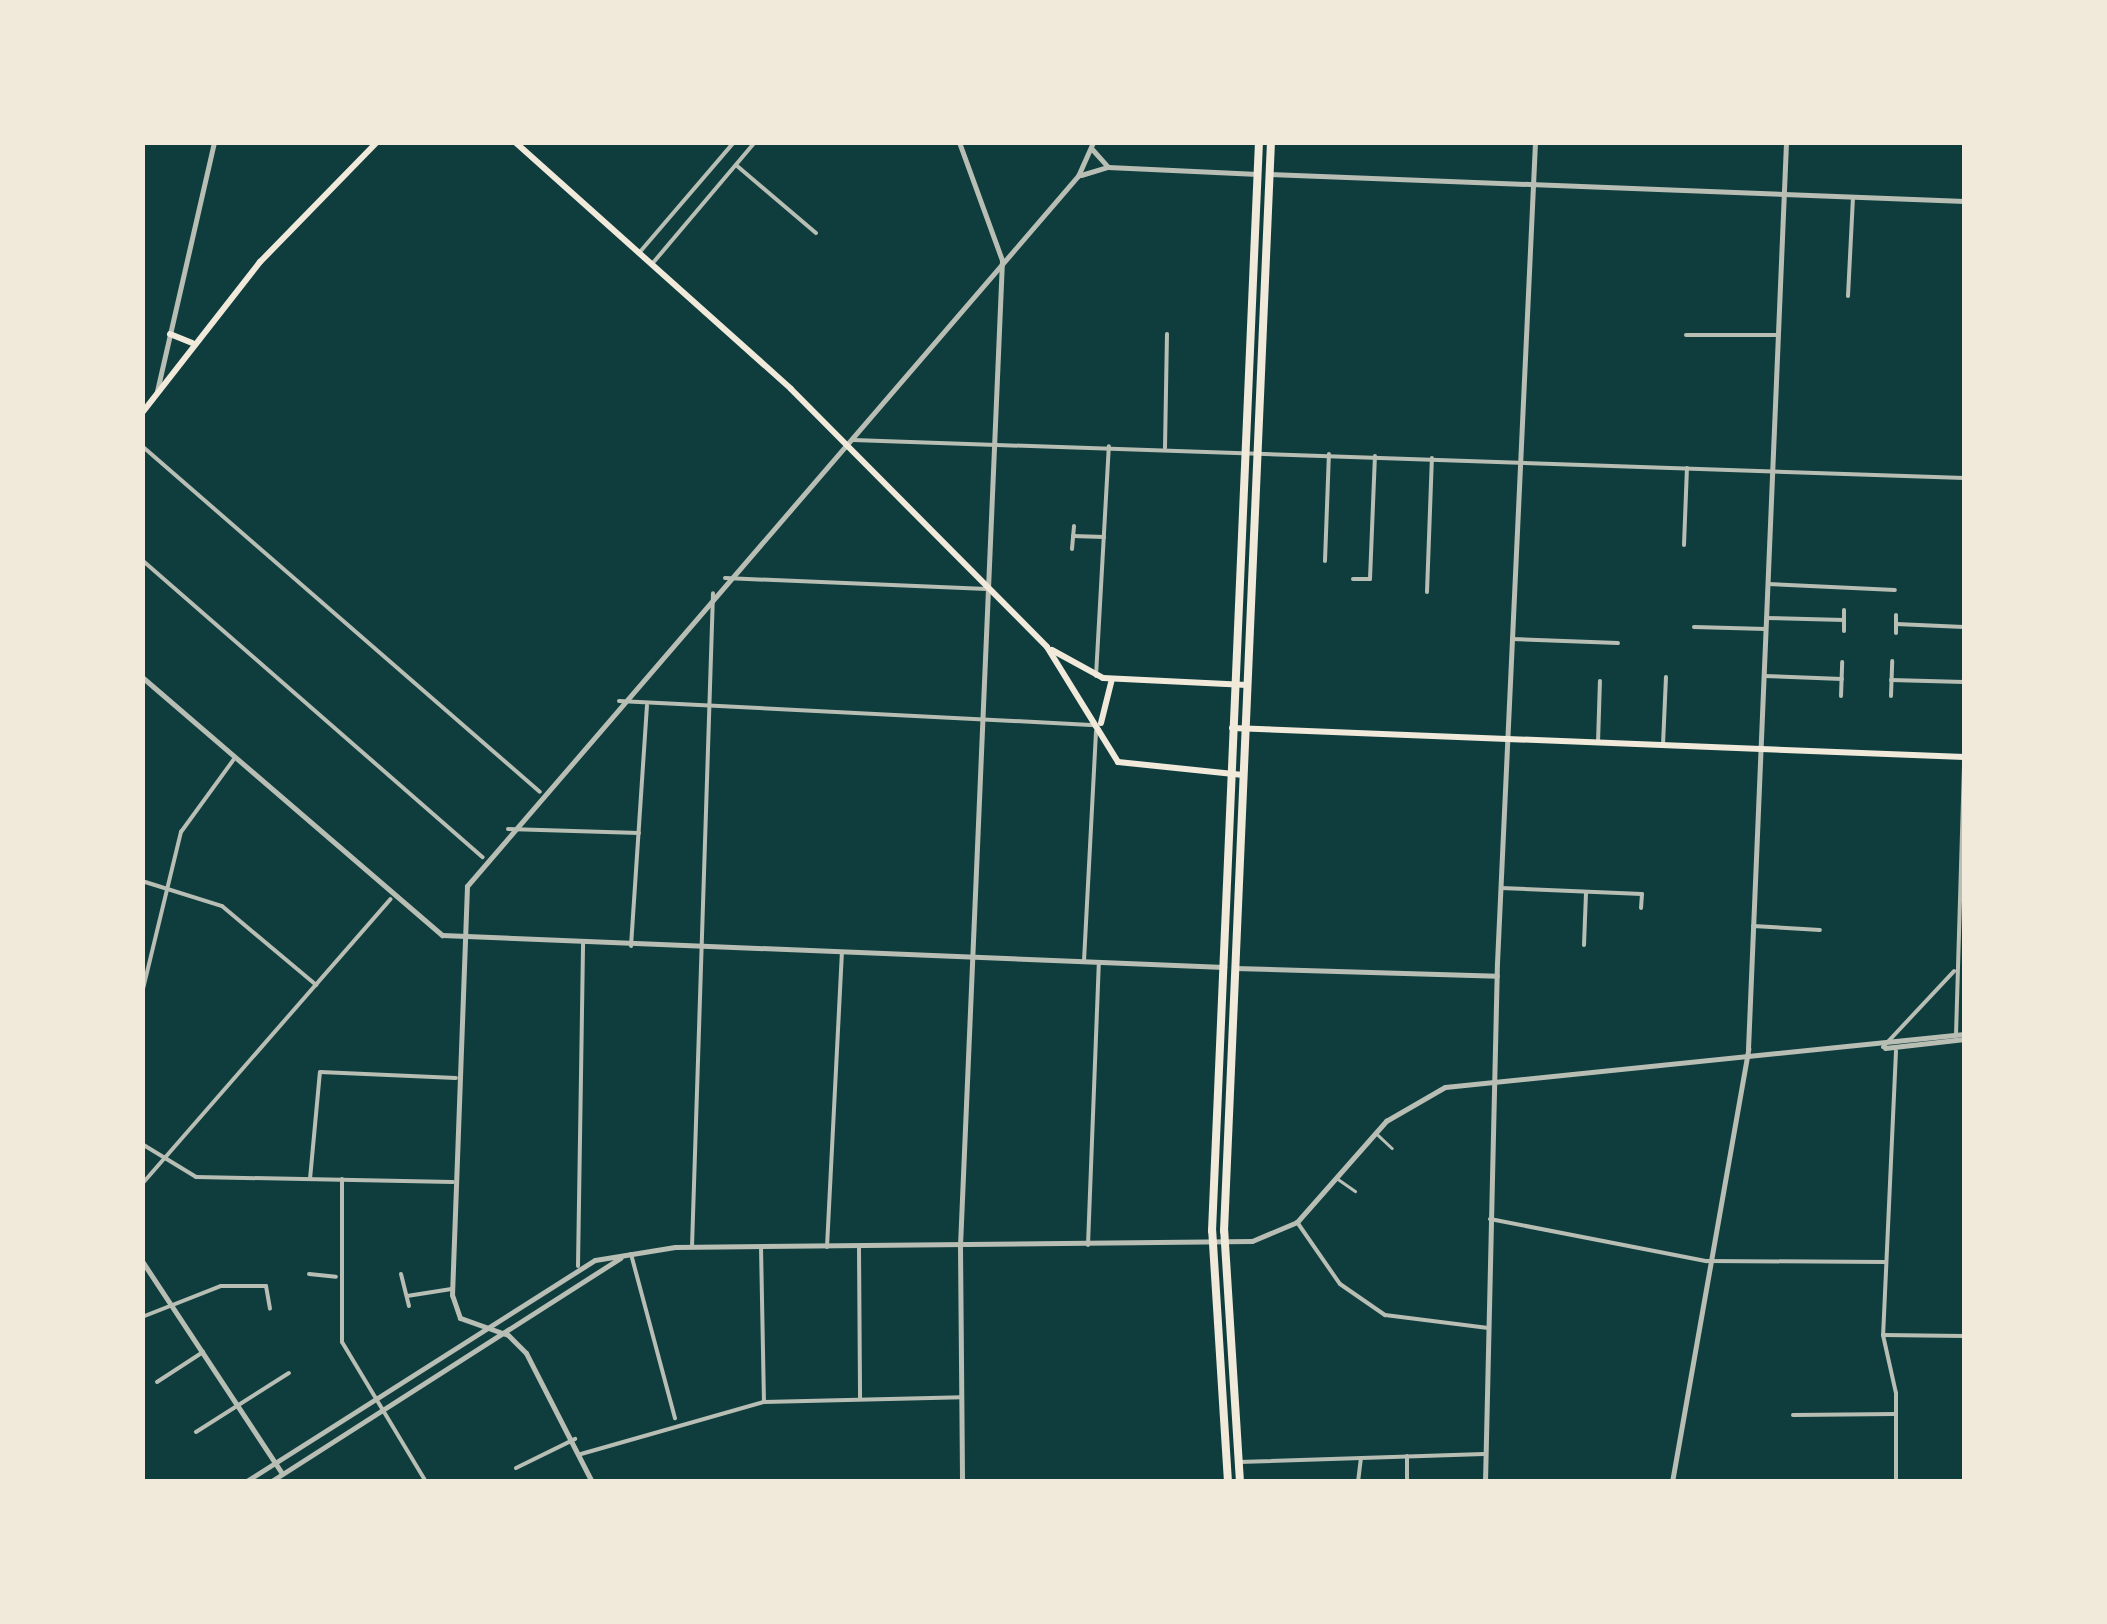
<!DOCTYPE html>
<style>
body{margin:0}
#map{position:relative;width:2107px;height:1624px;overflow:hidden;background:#0f3d3e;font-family:"Public Sans",sans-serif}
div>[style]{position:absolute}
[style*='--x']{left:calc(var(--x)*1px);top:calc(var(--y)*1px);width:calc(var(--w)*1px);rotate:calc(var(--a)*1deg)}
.service>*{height:2.5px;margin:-1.25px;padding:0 1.25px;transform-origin:1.25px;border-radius:1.25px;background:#b8beb3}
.minor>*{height:4px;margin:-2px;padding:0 2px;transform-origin:2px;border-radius:2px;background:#b8beb3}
.tertiary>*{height:5px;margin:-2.5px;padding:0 2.5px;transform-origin:2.5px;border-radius:2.5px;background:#b8beb3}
.secondary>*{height:6px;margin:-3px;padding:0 3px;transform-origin:3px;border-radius:3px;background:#f1e9da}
.primary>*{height:8px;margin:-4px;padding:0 4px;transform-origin:4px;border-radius:4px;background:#f1e9da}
span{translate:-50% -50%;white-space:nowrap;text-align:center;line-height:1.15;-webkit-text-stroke:10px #f1e9da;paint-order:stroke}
.frame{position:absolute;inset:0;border:145px solid #f1e9da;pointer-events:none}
</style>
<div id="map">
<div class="service">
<div style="--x:1378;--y:1135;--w:19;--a:43"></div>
<div style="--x:1338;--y:1179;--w:21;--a:35"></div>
</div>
<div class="minor">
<div style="--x:736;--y:165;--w:105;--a:40.4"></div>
<div style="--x:639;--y:253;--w:146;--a:-49.4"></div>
<div style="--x:652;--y:264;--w:160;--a:-49.8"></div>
<div style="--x:1848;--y:296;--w:98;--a:-87.1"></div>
<div style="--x:1686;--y:335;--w:92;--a:0"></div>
<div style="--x:853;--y:440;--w:1112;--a:1.96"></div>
<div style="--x:142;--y:446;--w:527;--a:41"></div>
<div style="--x:1165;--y:448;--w:114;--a:-89"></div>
<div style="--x:1073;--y:536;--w:31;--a:2"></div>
<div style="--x:1684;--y:545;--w:77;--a:-87.8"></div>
<div style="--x:1072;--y:549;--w:23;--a:-85"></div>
<div style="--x:142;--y:560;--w:452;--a:41.1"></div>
<div style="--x:1325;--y:561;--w:107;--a:-87.9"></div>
<div style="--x:725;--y:578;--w:262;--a:2.4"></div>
<div style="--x:1353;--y:579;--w:17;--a:0"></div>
<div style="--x:1370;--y:579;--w:123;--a:-87.7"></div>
<div style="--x:1768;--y:584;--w:127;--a:2.7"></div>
<div style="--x:1427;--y:592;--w:134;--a:-87.9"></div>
<div style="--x:1844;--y:610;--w:21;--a:90"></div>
<div style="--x:1766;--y:618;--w:78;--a:1.5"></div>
<div style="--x:1896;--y:624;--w:68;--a:2.5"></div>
<div style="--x:1694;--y:627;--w:72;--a:1.6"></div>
<div style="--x:1896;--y:633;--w:18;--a:-90"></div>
<div style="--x:1512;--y:639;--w:106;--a:2.2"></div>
<div style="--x:1096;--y:676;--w:230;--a:-86.8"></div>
<div style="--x:1764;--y:676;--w:78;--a:2.2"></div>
<div style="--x:1891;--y:680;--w:73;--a:1.6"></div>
<div style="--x:1841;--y:696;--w:34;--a:-88"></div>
<div style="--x:1891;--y:696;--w:35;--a:-88"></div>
<div style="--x:619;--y:701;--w:477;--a:2.9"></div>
<div style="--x:1598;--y:743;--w:62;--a:-88.2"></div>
<div style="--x:1663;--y:745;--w:68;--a:-87.5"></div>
<div style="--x:508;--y:829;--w:131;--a:1.7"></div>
<div style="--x:142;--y:881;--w:84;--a:17.4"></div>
<div style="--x:222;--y:906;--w:123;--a:40"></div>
<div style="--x:1501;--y:888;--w:141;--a:2.4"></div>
<div style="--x:1642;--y:894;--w:14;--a:94"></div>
<div style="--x:1753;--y:926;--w:67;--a:3.4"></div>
<div style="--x:1584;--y:945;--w:53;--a:-87.8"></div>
<div style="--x:631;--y:946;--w:241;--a:-86.2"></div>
<div style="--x:1084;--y:961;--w:230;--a:-87"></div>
<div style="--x:142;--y:993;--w:166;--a:-76.4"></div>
<div style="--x:181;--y:832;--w:90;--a:-54"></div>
<div style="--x:1956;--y:1035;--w:271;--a:-88.3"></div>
<div style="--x:1883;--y:1047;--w:104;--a:-46.9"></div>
<div style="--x:1896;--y:1051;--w:284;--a:92.6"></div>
<div style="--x:1883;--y:1335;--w:59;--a:77.4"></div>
<div style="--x:1896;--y:1393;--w:89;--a:90"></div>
<div style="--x:142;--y:1144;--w:63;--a:31.4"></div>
<div style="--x:196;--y:1177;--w:257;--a:1.1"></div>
<div style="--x:310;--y:1179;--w:107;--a:-84.7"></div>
<div style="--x:320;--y:1072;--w:136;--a:2.5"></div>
<div style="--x:342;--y:1179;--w:163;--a:90"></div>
<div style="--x:342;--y:1342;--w:163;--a:59"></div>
<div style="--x:142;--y:1184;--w:378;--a:-48.9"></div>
<div style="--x:1490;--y:1219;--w:221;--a:11"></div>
<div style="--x:1707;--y:1261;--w:179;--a:0.3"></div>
<div style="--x:1297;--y:1222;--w:75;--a:55.3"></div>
<div style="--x:1340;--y:1284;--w:55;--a:34.6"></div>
<div style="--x:1385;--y:1315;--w:104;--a:7.2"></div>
<div style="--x:1088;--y:1245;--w:281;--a:-87.8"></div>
<div style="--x:692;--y:1247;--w:654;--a:-88.16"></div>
<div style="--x:761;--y:1247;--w:155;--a:88.9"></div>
<div style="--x:827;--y:1247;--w:293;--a:-87.1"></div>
<div style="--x:859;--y:1248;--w:150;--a:89.6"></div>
<div style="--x:631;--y:1254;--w:170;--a:75"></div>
<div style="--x:578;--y:1266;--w:323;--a:-89.1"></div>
<div style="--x:309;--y:1274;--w:27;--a:6"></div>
<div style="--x:401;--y:1274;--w:33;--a:76"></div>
<div style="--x:407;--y:1296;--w:45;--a:-9"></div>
<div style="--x:142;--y:1317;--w:85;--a:-21.4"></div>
<div style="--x:221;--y:1286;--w:45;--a:0"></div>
<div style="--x:266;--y:1286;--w:23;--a:80"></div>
<div style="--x:1883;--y:1335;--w:81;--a:0.7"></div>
<div style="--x:157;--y:1382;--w:55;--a:-33.1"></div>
<div style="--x:1793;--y:1415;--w:103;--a:-0.6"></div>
<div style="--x:196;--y:1432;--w:110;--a:-32.4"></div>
<div style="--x:581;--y:1454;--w:190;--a:-15.9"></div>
<div style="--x:764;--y:1402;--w:198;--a:-1.4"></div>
<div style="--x:1407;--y:1456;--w:26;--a:90"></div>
<div style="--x:1239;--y:1462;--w:245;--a:-1.9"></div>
<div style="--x:516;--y:1468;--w:66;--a:-26.2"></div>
<div style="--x:1358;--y:1482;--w:24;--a:-83"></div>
</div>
<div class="tertiary">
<div style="--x:959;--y:142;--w:126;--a:70"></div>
<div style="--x:1002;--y:260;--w:988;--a:92.44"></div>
<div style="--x:960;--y:1247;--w:235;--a:89.5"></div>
<div style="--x:1091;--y:148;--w:25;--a:48"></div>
<div style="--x:1269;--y:174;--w:696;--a:2.22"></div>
<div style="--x:1081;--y:175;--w:28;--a:-17"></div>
<div style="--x:1108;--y:167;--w:150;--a:2.7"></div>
<div style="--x:157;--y:391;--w:255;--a:-77.1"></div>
<div style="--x:142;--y:677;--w:396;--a:40.7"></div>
<div style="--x:442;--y:935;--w:783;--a:2.34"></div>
<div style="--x:1235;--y:968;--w:262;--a:1.7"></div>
<div style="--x:1885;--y:1048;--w:80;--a:-6.5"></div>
<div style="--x:142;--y:1261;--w:254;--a:56.6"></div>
<div style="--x:245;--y:1482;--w:414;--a:-32.4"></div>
<div style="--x:595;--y:1260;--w:81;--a:-9.2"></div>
<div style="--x:675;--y:1247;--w:577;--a:-0.6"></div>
<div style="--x:1252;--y:1241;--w:49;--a:-22.9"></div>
<div style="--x:1297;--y:1222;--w:135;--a:-48.6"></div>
<div style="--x:1386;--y:1121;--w:68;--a:-30"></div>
<div style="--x:1445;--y:1087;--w:522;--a:-5.83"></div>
<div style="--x:270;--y:1482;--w:416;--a:-32.6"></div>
<div style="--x:592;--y:1482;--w:145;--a:-117.1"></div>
<div style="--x:526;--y:1353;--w:25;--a:-135"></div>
<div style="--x:508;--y:1335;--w:51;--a:-160.5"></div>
<div style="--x:460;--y:1318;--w:24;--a:-109"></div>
<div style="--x:452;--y:1295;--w:409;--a:-87.9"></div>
<div style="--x:467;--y:886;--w:937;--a:-49.29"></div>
<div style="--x:1078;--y:176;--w:37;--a:-66"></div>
<div style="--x:1485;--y:1482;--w:519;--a:-88.68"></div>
<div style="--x:1497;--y:963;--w:822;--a:-87.35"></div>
<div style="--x:1672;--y:1482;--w:440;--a:-80"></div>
<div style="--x:1748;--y:1049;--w:908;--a:-87.6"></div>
</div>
<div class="secondary">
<div style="--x:515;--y:142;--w:370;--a:41.8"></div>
<div style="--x:791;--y:389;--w:363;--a:45.2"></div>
<div style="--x:1047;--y:647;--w:135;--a:58.3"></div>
<div style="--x:1118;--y:762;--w:126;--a:5.9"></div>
<div style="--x:170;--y:334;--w:24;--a:22"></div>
<div style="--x:142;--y:413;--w:192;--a:-52"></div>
<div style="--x:260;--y:262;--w:168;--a:-45.7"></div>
<div style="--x:1052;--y:650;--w:58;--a:28.8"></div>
<div style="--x:1103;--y:678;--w:144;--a:2.8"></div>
<div style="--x:1101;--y:723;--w:45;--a:-76"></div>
<div style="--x:1232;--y:728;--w:733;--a:2.27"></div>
</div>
<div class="primary">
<div style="--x:1228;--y:1482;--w:252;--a:-93.6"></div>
<div style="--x:1212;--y:1231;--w:1090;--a:-87.53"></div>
<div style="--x:1240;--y:1482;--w:252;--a:-93.6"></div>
<div style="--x:1224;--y:1231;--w:1090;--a:-87.53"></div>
</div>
<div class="frame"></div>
</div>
